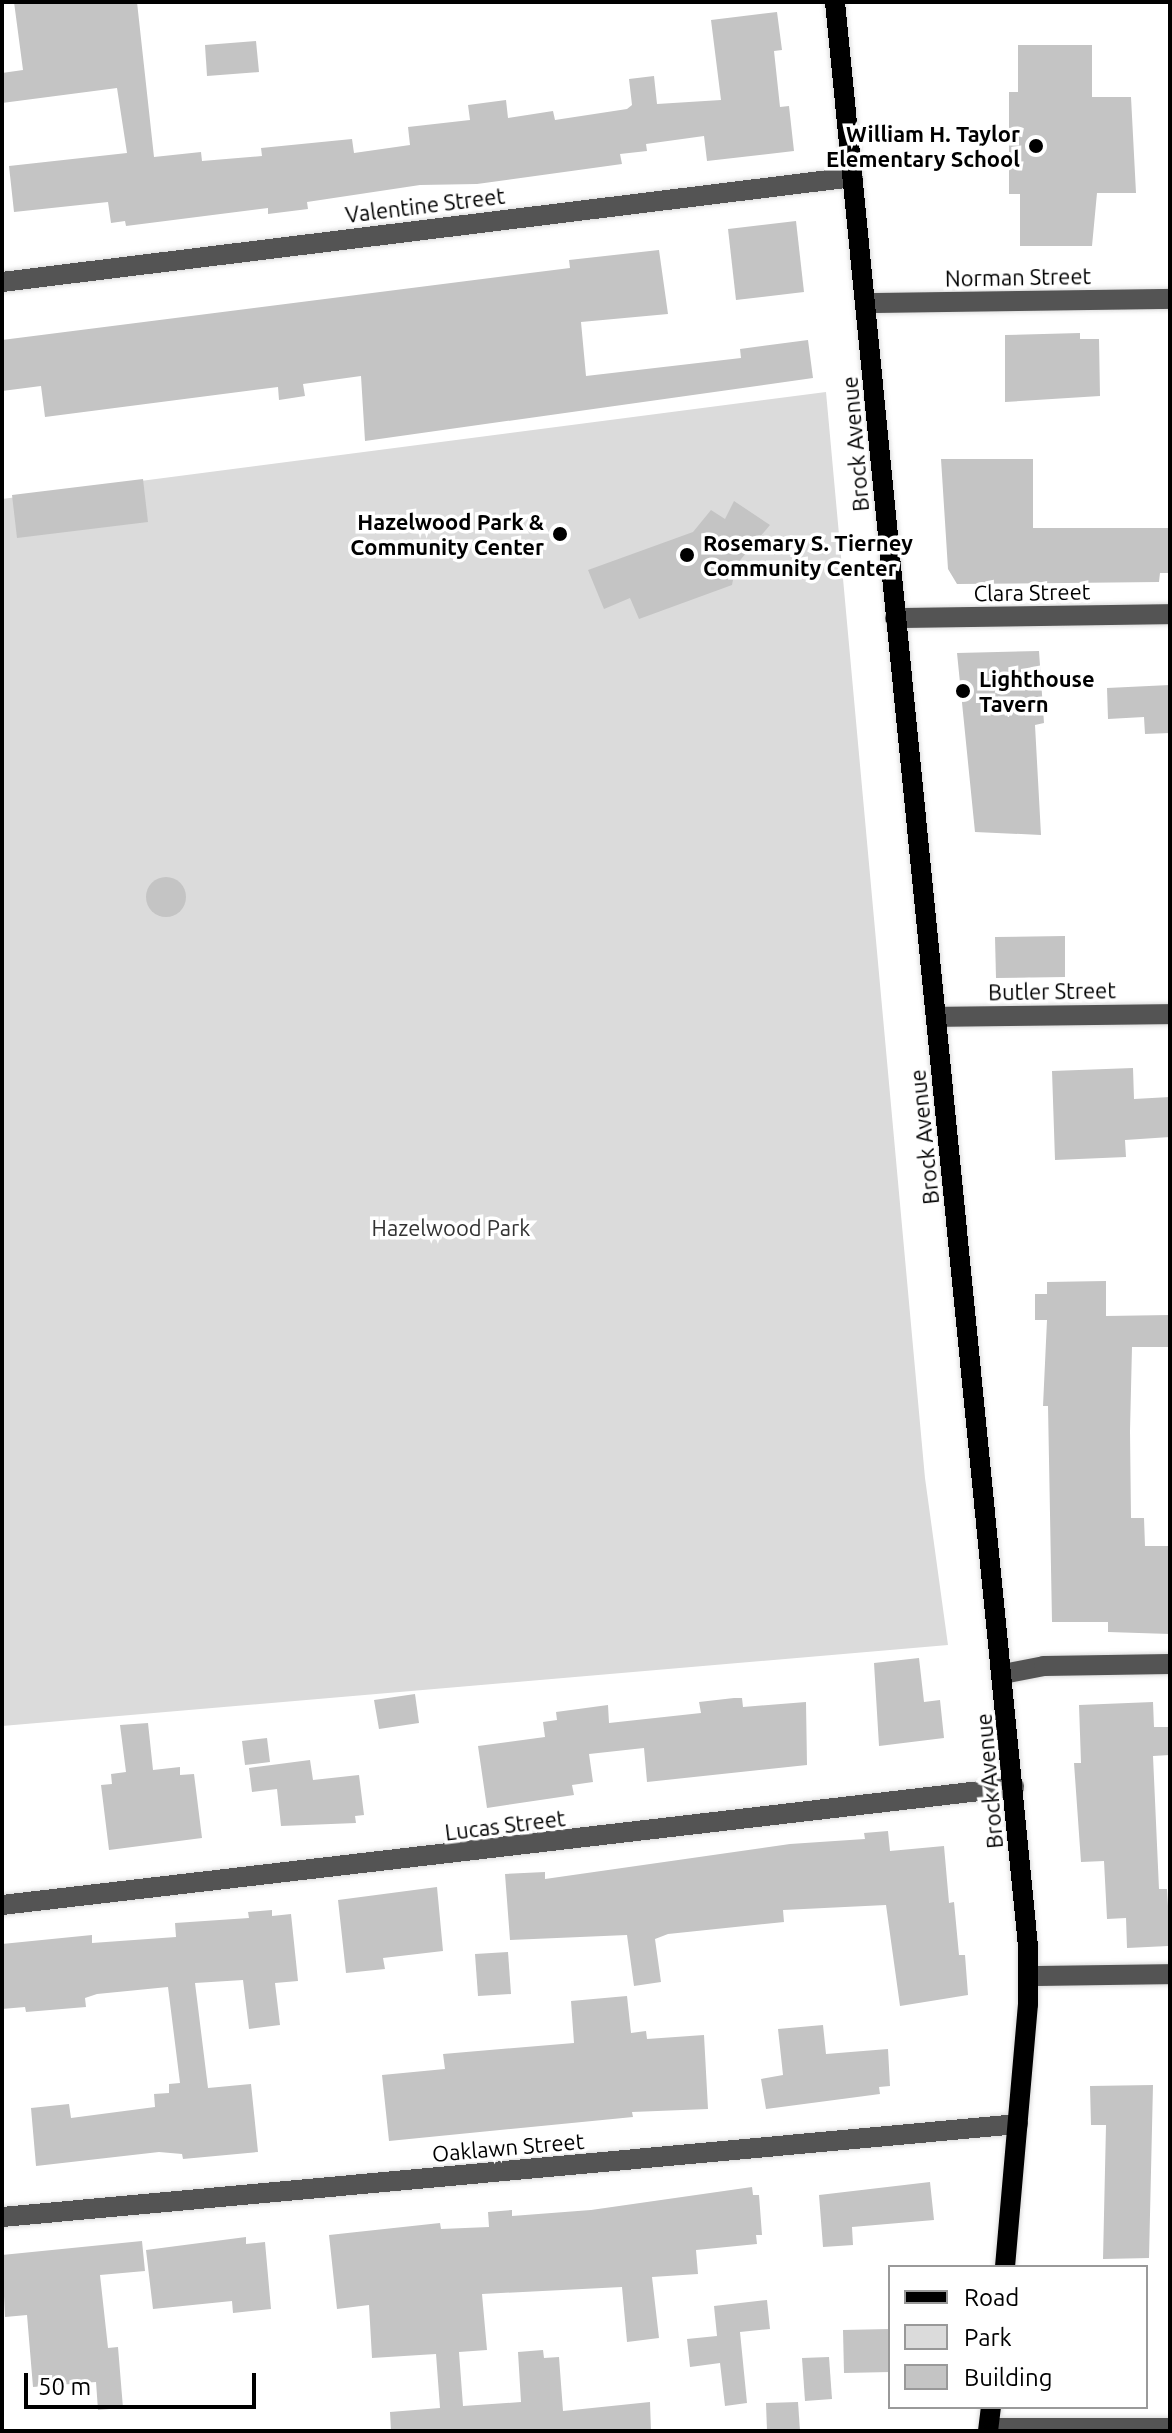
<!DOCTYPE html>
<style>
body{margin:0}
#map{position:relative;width:1172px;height:2433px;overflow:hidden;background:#fff;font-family:Ubuntu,sans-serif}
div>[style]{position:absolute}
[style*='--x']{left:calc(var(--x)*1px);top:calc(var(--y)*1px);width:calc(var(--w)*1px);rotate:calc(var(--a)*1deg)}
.green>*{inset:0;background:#dbdbdb}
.building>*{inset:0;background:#c4c4c4}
.round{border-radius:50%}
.roads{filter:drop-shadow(0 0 2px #dbdbdb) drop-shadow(0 0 2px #dbdbdb)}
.minor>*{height:20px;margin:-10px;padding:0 10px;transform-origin:10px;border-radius:10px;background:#545454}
.major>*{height:20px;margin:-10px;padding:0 10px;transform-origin:10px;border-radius:10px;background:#000}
.dots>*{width:22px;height:22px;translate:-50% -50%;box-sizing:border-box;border:4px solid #fff;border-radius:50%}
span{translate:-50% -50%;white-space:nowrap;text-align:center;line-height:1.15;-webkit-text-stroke:7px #fff;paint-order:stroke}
.poi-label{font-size:22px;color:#000;font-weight:700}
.right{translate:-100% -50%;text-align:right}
.left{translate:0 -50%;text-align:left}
.street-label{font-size:22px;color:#000}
.park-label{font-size:22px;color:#323232}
.frame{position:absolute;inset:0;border:4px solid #000;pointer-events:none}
.legend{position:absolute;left:888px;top:2265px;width:260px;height:144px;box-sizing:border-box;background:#fff;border:2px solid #999;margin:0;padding:10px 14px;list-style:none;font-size:24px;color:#000}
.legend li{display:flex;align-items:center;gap:16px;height:40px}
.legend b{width:40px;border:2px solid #999}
.scale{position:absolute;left:24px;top:2373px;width:232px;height:36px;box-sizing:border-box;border:4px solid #000;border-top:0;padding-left:10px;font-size:24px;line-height:28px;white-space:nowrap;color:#000;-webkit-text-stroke:6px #fff;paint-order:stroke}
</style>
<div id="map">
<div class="green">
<div style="clip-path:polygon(826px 392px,925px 1478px,948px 1645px,2px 1726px,2px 499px)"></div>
</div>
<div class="building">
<div style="clip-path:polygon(14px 2px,137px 2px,154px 157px,201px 152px,202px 161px,262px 156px,261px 148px,352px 139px,354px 153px,410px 145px,408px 127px,470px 120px,468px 105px,506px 100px,508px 118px,553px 111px,555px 120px,627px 109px,632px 105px,629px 79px,654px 76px,657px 104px,721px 100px,711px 20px,777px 12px,782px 50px,774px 51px,780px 107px,789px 106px,794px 151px,707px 161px,704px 136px,646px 144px,647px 151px,620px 154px,622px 164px,477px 184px,420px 185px,307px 202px,308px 209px,268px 214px,268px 208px,126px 226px,125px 221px,111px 223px,108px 202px,14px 212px,9px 166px,127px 153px,117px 88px,2px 103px,2px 73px,23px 70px)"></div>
<div style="clip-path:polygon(256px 41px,259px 72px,207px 76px,205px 45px)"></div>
<div style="clip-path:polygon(1018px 45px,1092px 45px,1092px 97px,1131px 97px,1136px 193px,1097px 193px,1092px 246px,1020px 246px,1020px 194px,1009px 194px,1009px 92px,1018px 92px)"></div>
<div style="clip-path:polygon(796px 221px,804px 292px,736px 300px,728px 229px)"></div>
<div style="clip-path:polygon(659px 250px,668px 314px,581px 322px,586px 376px,741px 358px,740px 349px,808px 340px,813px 378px,365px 441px,361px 376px,303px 384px,305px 396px,279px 400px,278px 387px,45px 417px,41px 386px,2px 391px,2px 340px,570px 268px,569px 260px)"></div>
<div style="clip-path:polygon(1080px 333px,1080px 339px,1099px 339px,1100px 396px,1005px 402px,1005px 335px)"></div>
<div style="clip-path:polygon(941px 459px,1033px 459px,1033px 528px,1170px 528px,1170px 573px,1160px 573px,1159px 582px,957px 584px,948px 569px)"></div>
<div style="clip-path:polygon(143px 479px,148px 522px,17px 538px,12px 495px)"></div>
<div style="clip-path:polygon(734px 501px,770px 525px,736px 565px,732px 585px,639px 619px,630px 598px,604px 609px,588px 570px,693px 532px,711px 510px,725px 519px)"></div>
<div style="clip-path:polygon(1039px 651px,1044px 723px,1035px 725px,1041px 835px,975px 832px,957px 653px)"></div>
<div style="clip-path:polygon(1170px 685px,1170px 733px,1145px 734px,1144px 717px,1108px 719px,1107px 688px)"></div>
<div class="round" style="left:146px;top:877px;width:40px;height:40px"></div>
<div style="clip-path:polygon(1065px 936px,1065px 977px,996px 978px,995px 937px)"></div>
<div style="clip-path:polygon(1133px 1068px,1134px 1099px,1170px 1097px,1170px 1137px,1125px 1140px,1126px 1157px,1055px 1160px,1052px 1071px)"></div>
<div style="clip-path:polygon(1106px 1281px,1106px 1316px,1170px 1315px,1170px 1347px,1132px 1347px,1130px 1431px,1131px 1518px,1144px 1518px,1145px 1546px,1170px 1546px,1170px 1634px,1108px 1632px,1108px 1622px,1052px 1622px,1048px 1406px,1043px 1406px,1047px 1320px,1035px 1320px,1035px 1294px,1047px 1294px,1047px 1282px)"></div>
<div style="clip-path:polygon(919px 1658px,924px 1702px,940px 1700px,944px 1738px,879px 1746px,874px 1663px)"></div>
<div style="clip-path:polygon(415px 1694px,419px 1723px,379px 1729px,374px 1700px)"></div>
<div style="clip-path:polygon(734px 1698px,742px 1698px,743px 1707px,806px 1702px,807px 1765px,647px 1782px,644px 1748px,589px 1754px,593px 1782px,572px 1785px,574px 1795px,487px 1808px,478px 1746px,545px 1737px,543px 1722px,557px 1720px,556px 1712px,608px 1705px,609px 1723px,701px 1713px,699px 1702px)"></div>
<div style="clip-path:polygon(1153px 1702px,1154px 1727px,1170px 1727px,1170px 1755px,1153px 1756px,1159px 1889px,1167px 1889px,1170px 1940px,1168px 1946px,1127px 1948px,1126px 1918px,1107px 1919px,1104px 1861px,1081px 1862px,1074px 1763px,1081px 1763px,1079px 1705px)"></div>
<div style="clip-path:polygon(148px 1723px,153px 1770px,180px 1767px,180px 1775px,194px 1774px,202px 1838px,109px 1850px,101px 1785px,112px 1784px,111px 1774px,126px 1772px,120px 1725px)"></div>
<div style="clip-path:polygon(267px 1738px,270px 1762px,245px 1765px,242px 1741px)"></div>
<div style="clip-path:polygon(310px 1760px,313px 1780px,359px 1775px,364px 1815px,355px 1816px,356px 1823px,281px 1826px,277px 1789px,252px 1792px,249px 1768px)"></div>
<div style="clip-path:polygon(888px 1831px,890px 1851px,944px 1846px,949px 1903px,954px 1902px,959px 1955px,965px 1955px,968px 1995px,900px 2006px,886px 1905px,783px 1910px,784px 1922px,668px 1934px,655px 1939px,661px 1982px,634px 1986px,627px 1935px,510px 1940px,505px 1874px,545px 1872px,545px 1879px,790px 1844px,865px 1839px,864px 1833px)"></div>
<div style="clip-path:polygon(437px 1887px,443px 1951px,383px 1958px,385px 1969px,346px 1973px,338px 1900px)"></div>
<div style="clip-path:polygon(272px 1910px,272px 1916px,291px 1914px,298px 1981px,275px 1983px,280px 2025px,249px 2029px,243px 1980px,195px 1983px,208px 2088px,251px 2084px,258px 2152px,183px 2159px,182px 2154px,159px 2152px,36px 2166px,31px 2108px,69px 2104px,71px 2118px,155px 2107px,154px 2094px,169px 2093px,169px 2084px,180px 2083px,168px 1987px,97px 1994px,85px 1998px,86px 2007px,26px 2012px,25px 2007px,2px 2009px,2px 1944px,92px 1935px,92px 1943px,176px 1937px,175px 1923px,249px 1918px,248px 1912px)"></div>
<div style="clip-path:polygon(508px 1952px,511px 1994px,478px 1996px,475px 1954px)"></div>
<div style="clip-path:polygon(627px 1996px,631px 2033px,646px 2031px,647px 2039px,704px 2035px,708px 2109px,632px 2112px,633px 2117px,389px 2141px,382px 2075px,445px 2069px,443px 2054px,574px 2043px,571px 2001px)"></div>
<div style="clip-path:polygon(823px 2025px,826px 2054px,888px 2049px,890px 2086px,879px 2087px,880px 2094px,766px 2109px,761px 2079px,783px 2075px,778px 2029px)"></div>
<div style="clip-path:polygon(1153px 2085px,1149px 2258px,1103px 2259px,1106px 2125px,1091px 2125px,1090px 2086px)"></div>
<div style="clip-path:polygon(930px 2182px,934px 2220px,852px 2227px,853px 2245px,823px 2247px,819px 2195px)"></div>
<div style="clip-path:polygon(752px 2187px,753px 2195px,759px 2195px,762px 2235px,756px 2235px,757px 2244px,696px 2250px,698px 2274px,652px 2277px,659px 2338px,627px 2342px,622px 2287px,482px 2294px,487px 2350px,459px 2352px,463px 2406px,521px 2402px,518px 2352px,543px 2350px,544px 2358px,559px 2357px,563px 2411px,650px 2402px,651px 2431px,391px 2431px,390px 2412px,440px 2408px,436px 2354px,372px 2358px,369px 2305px,337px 2309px,329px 2235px,440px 2223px,441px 2229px,489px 2227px,488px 2212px,512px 2210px,512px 2216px,591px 2210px)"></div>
<div style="clip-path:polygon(246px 2237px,246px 2244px,265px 2242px,271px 2309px,233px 2313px,232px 2301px,153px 2309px,146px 2250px)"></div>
<div style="clip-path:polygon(142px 2241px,145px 2271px,100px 2275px,108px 2348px,118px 2347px,123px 2408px,98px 2410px,96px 2382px,33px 2387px,27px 2315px,5px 2317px,2px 2255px)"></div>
<div style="clip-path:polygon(767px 2300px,770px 2329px,740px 2332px,747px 2403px,725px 2406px,720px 2363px,690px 2367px,687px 2339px,717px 2336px,714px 2306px)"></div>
<div style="clip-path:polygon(890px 2329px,890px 2372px,844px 2373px,843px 2330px)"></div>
<div style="clip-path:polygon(829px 2357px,832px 2399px,805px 2401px,802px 2358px)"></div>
<div style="clip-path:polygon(798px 2402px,800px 2431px,767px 2431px,766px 2403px)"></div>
</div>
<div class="roads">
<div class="minor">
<div style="--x:2;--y:282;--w:857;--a:-7.03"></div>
<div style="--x:867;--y:303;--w:303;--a:-0.8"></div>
<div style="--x:895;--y:618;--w:275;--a:-0.8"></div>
<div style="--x:936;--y:1017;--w:234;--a:-0.7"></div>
<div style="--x:1003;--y:1674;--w:42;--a:-11"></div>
<div style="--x:1044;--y:1666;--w:126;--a:-0.9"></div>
<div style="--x:2;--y:1905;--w:1019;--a:-6.65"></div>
<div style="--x:1029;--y:1976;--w:141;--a:-0.8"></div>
<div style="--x:2;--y:2217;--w:1020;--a:-5.23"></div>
<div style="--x:989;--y:2428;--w:181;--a:0"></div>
</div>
<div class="major">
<div style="--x:835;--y:2;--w:1954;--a:84.33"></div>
<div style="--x:1028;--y:1946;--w:58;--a:90"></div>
<div style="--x:1028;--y:2004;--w:264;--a:95"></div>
<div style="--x:988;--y:2431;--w:24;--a:-83"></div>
</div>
</div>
<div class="dots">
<div style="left:1036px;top:146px;background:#000"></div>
<div style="left:560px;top:534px;background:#000"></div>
<div style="left:687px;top:555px;background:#000"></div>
<div style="left:963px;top:691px;background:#000"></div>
</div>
<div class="poi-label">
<span class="right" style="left:1020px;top:146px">William H. Taylor<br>Elementary School</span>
<span class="right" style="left:544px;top:534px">Hazelwood Park &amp;<br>Community Center</span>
<span class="left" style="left:703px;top:555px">Rosemary S. Tierney<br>Community Center</span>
<span class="left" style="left:979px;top:691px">Lighthouse<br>Tavern</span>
</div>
<div class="street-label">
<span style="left:425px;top:205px;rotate:-7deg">Valentine Street</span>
<span style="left:1018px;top:277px;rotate:-1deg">Norman Street</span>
<span style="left:855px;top:444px;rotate:-95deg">Brock Avenue</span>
<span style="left:1032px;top:592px;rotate:-1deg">Clara Street</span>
<span style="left:1052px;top:991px;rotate:-1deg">Butler Street</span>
<span style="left:924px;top:1137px;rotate:-96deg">Brock Avenue</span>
<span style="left:989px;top:1781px;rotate:-95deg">Brock Avenue</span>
<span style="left:505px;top:1825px;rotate:-7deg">Lucas Street</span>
<span style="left:508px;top:2147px;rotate:-5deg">Oaklawn Street</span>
</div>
<div class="park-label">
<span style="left:451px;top:1228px">Hazelwood Park</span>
</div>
<div class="frame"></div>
<ul class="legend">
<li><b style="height:10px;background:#000"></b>Road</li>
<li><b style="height:22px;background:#dbdbdb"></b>Park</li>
<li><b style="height:22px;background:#c4c4c4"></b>Building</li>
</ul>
<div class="scale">50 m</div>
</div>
